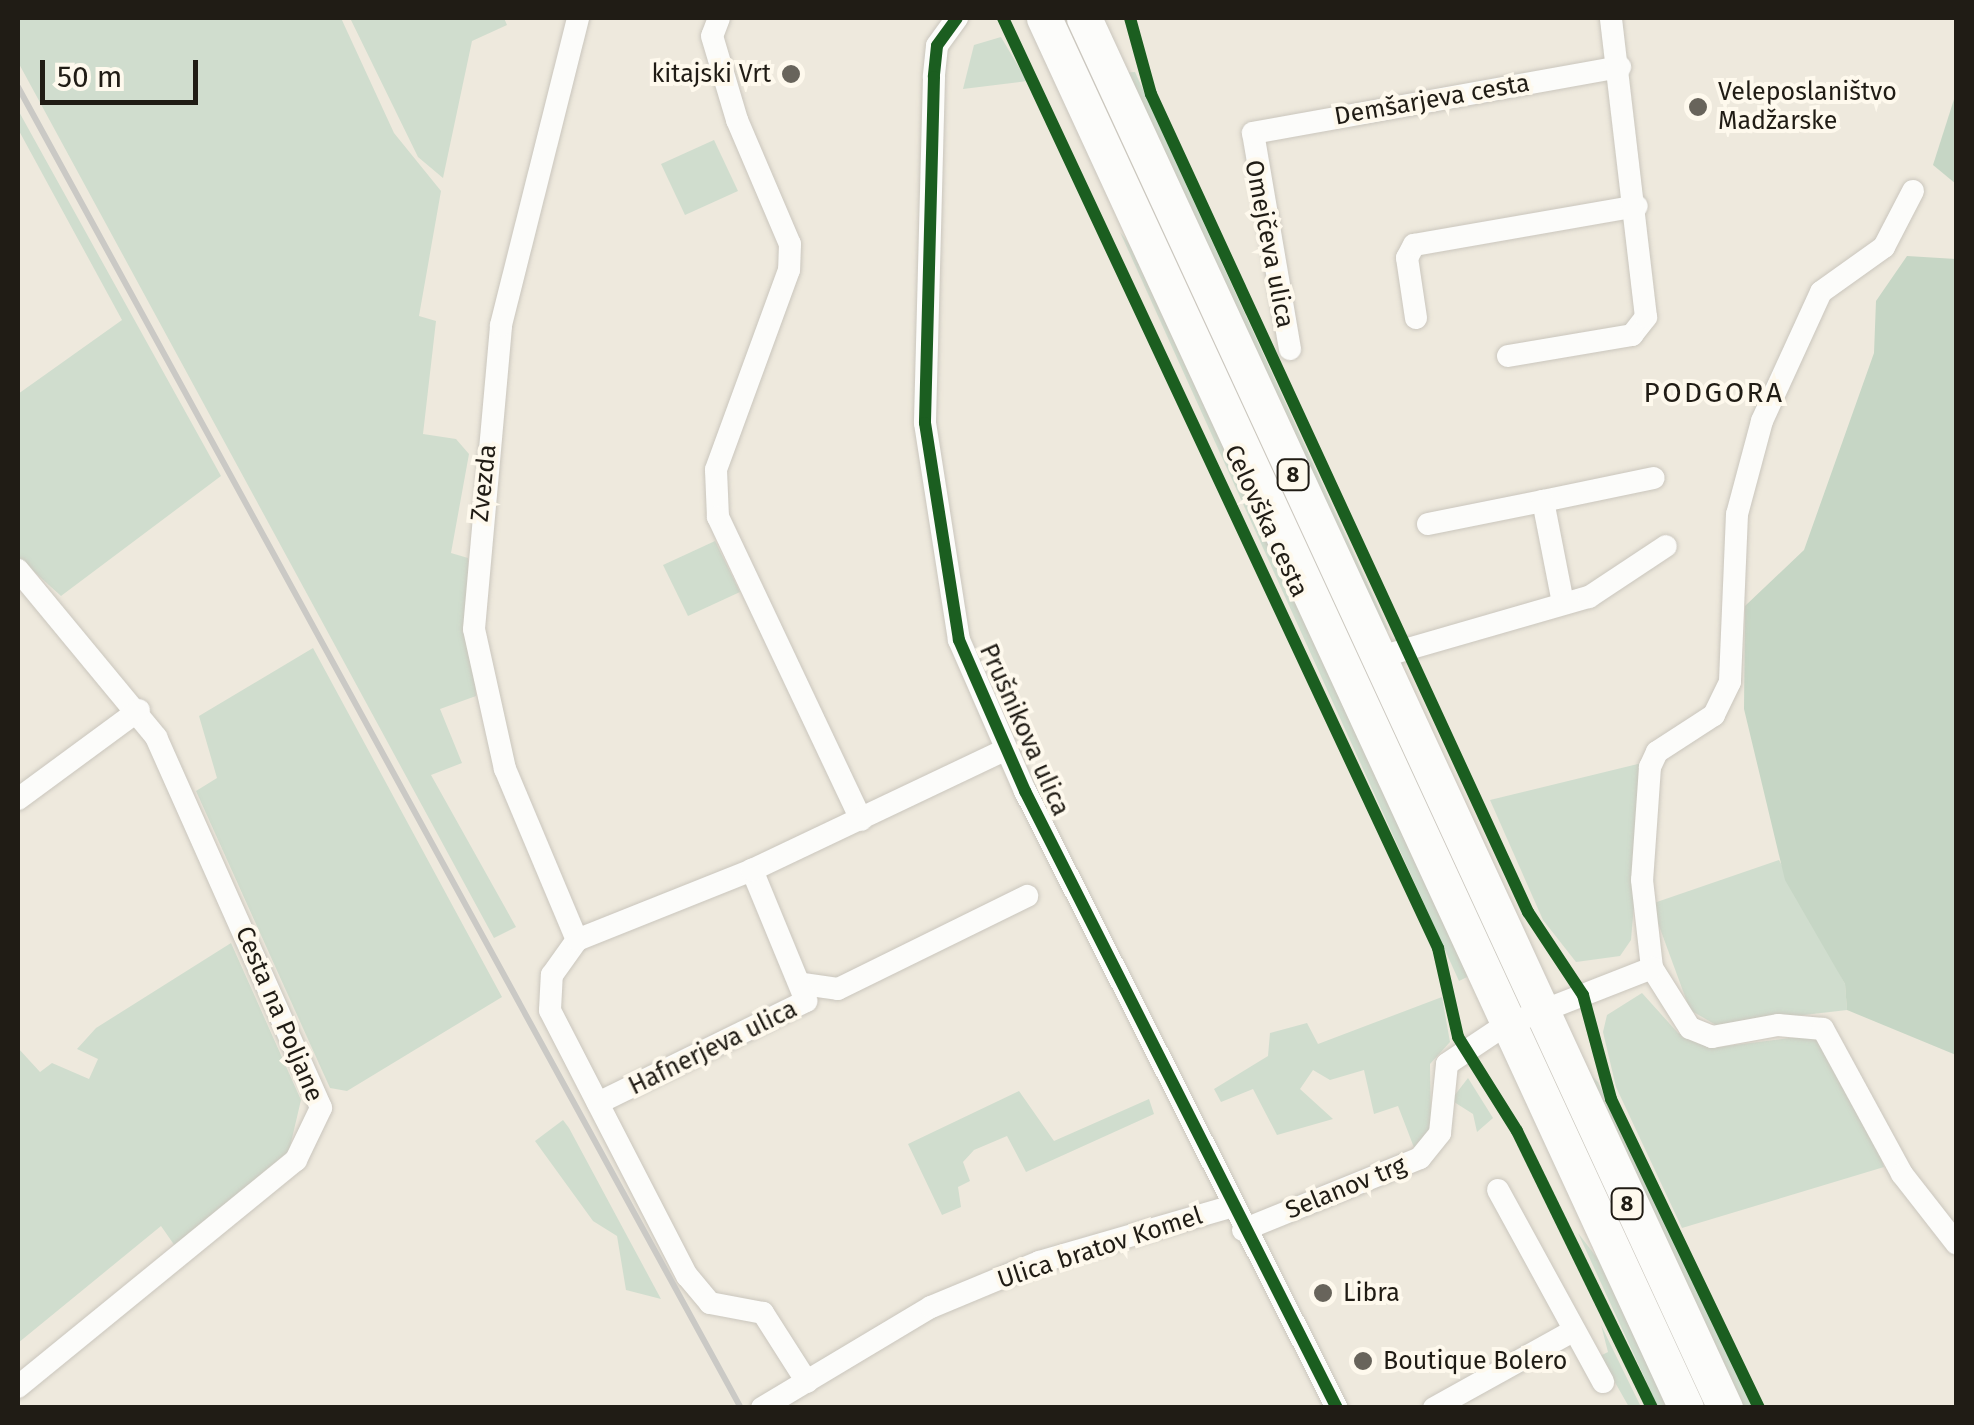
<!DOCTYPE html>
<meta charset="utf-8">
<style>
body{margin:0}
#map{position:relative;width:1974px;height:1425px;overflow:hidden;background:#eee9dd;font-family:"Fira Sans",sans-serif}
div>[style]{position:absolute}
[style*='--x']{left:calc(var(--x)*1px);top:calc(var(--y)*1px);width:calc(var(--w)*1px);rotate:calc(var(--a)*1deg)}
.green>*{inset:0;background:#d0ddce}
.forest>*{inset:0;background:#c6d6c5}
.roads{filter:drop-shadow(0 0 2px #cac6bd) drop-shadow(0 0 2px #cac6bd)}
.minor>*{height:22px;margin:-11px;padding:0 11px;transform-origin:11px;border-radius:11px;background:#fcfcfa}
.primary>*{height:35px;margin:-17.5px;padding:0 17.5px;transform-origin:17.5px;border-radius:17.5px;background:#fcfcfa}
.rail>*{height:6px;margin:-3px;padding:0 3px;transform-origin:3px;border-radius:3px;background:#cac9c5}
.cycleway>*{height:12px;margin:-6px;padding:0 6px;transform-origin:6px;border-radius:6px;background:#1b5e20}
.dots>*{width:28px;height:28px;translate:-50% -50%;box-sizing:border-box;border:5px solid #fef9ed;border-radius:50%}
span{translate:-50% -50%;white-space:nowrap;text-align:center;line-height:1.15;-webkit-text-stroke:8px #fef9ed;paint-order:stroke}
.shield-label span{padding:2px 8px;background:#fef9ed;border:2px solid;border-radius:8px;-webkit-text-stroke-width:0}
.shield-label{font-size:22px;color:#201c15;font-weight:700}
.poi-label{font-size:25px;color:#201c15}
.right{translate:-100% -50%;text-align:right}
.left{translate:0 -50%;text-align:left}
.street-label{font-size:25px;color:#201c15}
.neighbourhood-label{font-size:28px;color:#201c15;letter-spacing:2.5px}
.frame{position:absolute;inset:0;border:20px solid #201c15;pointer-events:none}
.scale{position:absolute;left:40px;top:60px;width:158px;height:45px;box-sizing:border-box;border:5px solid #201c15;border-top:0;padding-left:12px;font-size:30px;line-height:35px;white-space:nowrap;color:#201c15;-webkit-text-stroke:8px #fef9ed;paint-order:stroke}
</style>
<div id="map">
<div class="green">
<div style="clip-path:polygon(18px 18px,341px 18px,394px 133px,441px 191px,419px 316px,436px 321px,423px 434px,456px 439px,469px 454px,451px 553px,468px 558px,476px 696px,440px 709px,462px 763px,431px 775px,516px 927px,494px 938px,18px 62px)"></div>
<div style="clip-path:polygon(350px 18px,504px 18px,507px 25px,472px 41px,443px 178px,418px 157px)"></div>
<div style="clip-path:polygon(1001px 37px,1027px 81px,963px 89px,974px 45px)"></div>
<div style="clip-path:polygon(1135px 72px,1389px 631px,1369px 616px,1122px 73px)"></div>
<div style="clip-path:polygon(18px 110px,221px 476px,61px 596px,18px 557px,18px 394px,122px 320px,18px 129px)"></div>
<div style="clip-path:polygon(714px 140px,738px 191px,685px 215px,661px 164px)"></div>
<div style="clip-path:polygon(1120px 232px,1130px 245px,1471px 975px,1459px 981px)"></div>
<div style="clip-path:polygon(715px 541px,740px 592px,688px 616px,663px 565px)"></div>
<div style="clip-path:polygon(313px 648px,502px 997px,347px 1091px,330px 1088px,196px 791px,217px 778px,199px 716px)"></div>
<div style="clip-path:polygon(1646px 762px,1631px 940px,1620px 956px,1576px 962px,1543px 920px,1490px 800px)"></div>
<div style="clip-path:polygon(1779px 860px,1845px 984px,1847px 1010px,1716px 1025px,1690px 1010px,1651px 904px)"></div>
<div style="clip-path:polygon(231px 943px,301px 1100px,289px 1151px,175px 1246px,161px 1226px,18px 1343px,18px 1048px,40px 1072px,52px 1063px,89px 1079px,98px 1059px,77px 1049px,96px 1028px)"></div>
<div style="clip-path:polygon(1642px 993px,1678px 1033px,1711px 1048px,1814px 1035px,1864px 1110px,1884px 1167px,1682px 1228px,1616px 1087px,1603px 1032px,1607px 1015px)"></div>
<div style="clip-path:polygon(1442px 997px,1450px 1042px,1430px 1064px,1431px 1128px,1415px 1150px,1398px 1106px,1374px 1114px,1364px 1070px,1330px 1080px,1313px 1070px,1300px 1089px,1333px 1119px,1277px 1135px,1253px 1089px,1221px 1102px,1214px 1089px,1268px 1056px,1270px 1033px,1307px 1023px,1318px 1044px)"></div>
<div style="clip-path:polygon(1591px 1075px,1598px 1082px,1752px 1407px,1737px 1407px)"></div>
<div style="clip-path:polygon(1468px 1078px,1493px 1118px,1477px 1132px,1473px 1114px,1451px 1100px)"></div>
<div style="clip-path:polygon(1019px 1091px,1054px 1141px,1149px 1099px,1154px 1114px,1026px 1172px,1007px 1136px,974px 1150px,963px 1162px,970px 1181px,958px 1187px,961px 1207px,942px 1215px,908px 1144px)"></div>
<div style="clip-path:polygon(563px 1120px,569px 1128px,661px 1299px,626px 1290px,617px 1236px,593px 1221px,535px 1141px)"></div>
<div style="clip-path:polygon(1578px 1233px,1601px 1263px,1673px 1407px,1658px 1407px)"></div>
<div style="clip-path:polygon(1601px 1325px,1641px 1407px,1629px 1407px,1600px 1356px,1608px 1352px)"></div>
</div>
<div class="forest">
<div style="clip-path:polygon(1956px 93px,1956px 184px,1933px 165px)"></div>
<div style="clip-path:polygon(1907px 256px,1956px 259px,1956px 1055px,1847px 1010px,1845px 984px,1785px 880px,1744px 709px,1745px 606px,1804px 550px,1874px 353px,1876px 301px)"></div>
</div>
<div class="roads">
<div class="minor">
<div style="--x:719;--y:18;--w:19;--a:111"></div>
<div style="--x:712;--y:36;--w:88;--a:73.4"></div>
<div style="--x:737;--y:120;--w:135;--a:66.9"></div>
<div style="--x:790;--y:244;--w:26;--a:92"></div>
<div style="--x:789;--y:270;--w:213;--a:110.1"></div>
<div style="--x:716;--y:470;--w:47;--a:87.6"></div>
<div style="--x:718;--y:517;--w:335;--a:64.7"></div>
<div style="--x:957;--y:18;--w:34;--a:126"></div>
<div style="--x:937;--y:46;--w:31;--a:96"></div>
<div style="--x:934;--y:77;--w:346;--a:91.5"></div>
<div style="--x:925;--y:423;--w:220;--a:81.1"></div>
<div style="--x:959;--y:640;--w:165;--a:66.4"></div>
<div style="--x:1025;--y:791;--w:691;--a:63.18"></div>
<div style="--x:1913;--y:191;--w:63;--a:117.4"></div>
<div style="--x:1884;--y:247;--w:77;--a:144.5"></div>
<div style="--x:1821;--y:292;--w:142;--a:114.6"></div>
<div style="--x:1762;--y:421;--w:96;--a:105"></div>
<div style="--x:1737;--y:514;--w:168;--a:92.4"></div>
<div style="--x:1730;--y:682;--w:37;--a:116"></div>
<div style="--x:1714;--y:715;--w:68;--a:147"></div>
<div style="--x:1657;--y:752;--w:17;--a:115"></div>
<div style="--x:1650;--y:767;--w:113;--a:94"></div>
<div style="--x:1642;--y:880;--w:89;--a:83.5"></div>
<div style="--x:1652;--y:968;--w:71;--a:57.7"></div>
<div style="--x:1690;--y:1028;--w:24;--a:22"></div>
<div style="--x:1712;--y:1037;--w:67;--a:-10.3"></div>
<div style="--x:1778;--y:1025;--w:45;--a:5.1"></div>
<div style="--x:1823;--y:1029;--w:165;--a:61.4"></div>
<div style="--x:1902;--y:1174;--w:88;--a:52"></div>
<div style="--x:1416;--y:318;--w:61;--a:-98.5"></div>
<div style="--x:1407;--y:258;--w:15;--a:-62"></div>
<div style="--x:1414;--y:245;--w:226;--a:-9.9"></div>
<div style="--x:1290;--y:349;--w:219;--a:-99.7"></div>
<div style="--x:1253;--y:133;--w:373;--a:-10.2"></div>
<div style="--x:1508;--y:356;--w:126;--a:-9.6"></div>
<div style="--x:1632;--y:335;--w:23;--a:-52"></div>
<div style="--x:1646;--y:317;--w:301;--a:-96.7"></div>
<div style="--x:1543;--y:501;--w:113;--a:-11.7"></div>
<div style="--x:1428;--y:524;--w:117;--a:-11.3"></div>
<div style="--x:1543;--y:501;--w:104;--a:78.9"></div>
<div style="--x:18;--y:570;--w:217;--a:50.4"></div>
<div style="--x:156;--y:737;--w:406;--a:66"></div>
<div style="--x:321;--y:1108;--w:58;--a:115.7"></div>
<div style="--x:296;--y:1160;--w:359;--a:140.8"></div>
<div style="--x:1377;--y:658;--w:221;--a:-16.1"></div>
<div style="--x:1589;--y:597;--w:92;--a:-33.5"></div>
<div style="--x:18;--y:799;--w:150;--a:-36.3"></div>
<div style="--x:577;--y:940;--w:186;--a:-112.8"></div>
<div style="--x:505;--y:769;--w:143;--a:-102.5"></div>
<div style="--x:474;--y:629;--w:305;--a:-84.9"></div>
<div style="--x:501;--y:325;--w:317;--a:-75.9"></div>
<div style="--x:803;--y:984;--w:35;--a:8"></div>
<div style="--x:838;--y:989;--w:211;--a:-26.2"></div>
<div style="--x:598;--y:1103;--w:232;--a:-26.1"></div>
<div style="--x:806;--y:1001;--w:142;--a:-112.4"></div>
<div style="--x:1498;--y:1190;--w:219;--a:61.3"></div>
<div style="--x:1243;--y:1230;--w:191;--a:-22.1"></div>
<div style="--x:1420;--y:1158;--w:32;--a:-51"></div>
<div style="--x:1440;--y:1133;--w:69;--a:-84.2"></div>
<div style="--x:1447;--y:1064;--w:69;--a:-33.7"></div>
<div style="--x:1504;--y:1026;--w:159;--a:-21.4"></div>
<div style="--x:807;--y:1382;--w:82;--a:-122.5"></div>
<div style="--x:763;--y:1313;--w:54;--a:-169.3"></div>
<div style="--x:710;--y:1303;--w:35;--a:-130"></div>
<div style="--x:687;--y:1276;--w:299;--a:-117.3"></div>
<div style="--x:550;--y:1010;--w:35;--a:-87"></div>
<div style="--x:552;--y:975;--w:43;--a:-54.5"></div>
<div style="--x:577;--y:940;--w:188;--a:-21.8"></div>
<div style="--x:752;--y:870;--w:280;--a:-25.4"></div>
<div style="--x:762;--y:1408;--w:197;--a:-30.9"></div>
<div style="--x:931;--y:1307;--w:117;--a:-22.6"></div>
<div style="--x:1039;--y:1262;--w:199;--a:-16.1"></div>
<div style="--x:1434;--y:1408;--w:159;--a:-29"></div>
</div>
<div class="primary">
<div style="--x:1044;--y:18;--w:1531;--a:65.21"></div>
<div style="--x:1084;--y:18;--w:1531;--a:65.24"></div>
</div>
</div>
<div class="rail">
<div style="--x:18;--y:87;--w:1506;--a:61.31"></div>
</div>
<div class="cycleway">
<div style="--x:957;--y:18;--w:34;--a:126"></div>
<div style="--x:937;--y:46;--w:31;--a:96"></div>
<div style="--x:934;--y:77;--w:346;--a:91.5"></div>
<div style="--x:925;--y:423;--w:220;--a:81.1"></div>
<div style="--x:959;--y:640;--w:165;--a:66.4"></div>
<div style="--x:1025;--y:791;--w:691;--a:63.18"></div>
<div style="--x:1003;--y:18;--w:1027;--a:64.93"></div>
<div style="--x:1438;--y:948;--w:91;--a:77.3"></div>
<div style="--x:1458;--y:1037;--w:111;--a:57.9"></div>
<div style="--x:1517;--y:1131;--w:308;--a:64"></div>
<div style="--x:1130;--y:18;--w:79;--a:74.6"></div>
<div style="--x:1151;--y:94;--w:901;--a:65.26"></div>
<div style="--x:1528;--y:912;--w:100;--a:56.5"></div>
<div style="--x:1583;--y:995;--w:108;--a:74.9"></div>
<div style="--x:1611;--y:1099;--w:343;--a:64.4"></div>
</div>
<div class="dots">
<div style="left:791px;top:74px;background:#68645b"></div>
<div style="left:1698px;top:107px;background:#68645b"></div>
<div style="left:1323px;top:1293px;background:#68645b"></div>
<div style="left:1363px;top:1361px;background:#68645b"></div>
</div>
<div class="shield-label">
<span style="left:1293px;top:475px">8</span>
<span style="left:1627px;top:1204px">8</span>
</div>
<div class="poi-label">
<span class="right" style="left:771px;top:74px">kitajski Vrt</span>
<span class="left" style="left:1718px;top:107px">Veleposlaništvo<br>Madžarske</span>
<span class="left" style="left:1343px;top:1293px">Libra</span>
<span class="left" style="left:1383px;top:1361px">Boutique Bolero</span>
</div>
<div class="street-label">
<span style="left:1432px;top:100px;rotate:-10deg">Demšarjeva cesta</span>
<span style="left:1269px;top:244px;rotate:79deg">Omejčeva ulica</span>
<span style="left:484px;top:483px;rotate:-84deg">Zvezda</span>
<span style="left:1266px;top:521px;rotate:65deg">Celovška cesta</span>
<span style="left:1024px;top:730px;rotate:66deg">Prušnikova ulica</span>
<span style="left:279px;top:1014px;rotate:67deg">Cesta na Poljane</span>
<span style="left:713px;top:1048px;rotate:-26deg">Hafnerjeva ulica</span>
<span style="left:1346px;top:1188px;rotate:-22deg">Selanov trg</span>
<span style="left:1100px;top:1248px;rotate:-18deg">Ulica bratov Komel</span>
</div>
<div class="neighbourhood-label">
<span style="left:1714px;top:393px">PODGORA</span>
</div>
<div class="frame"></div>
<div class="scale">50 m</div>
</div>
